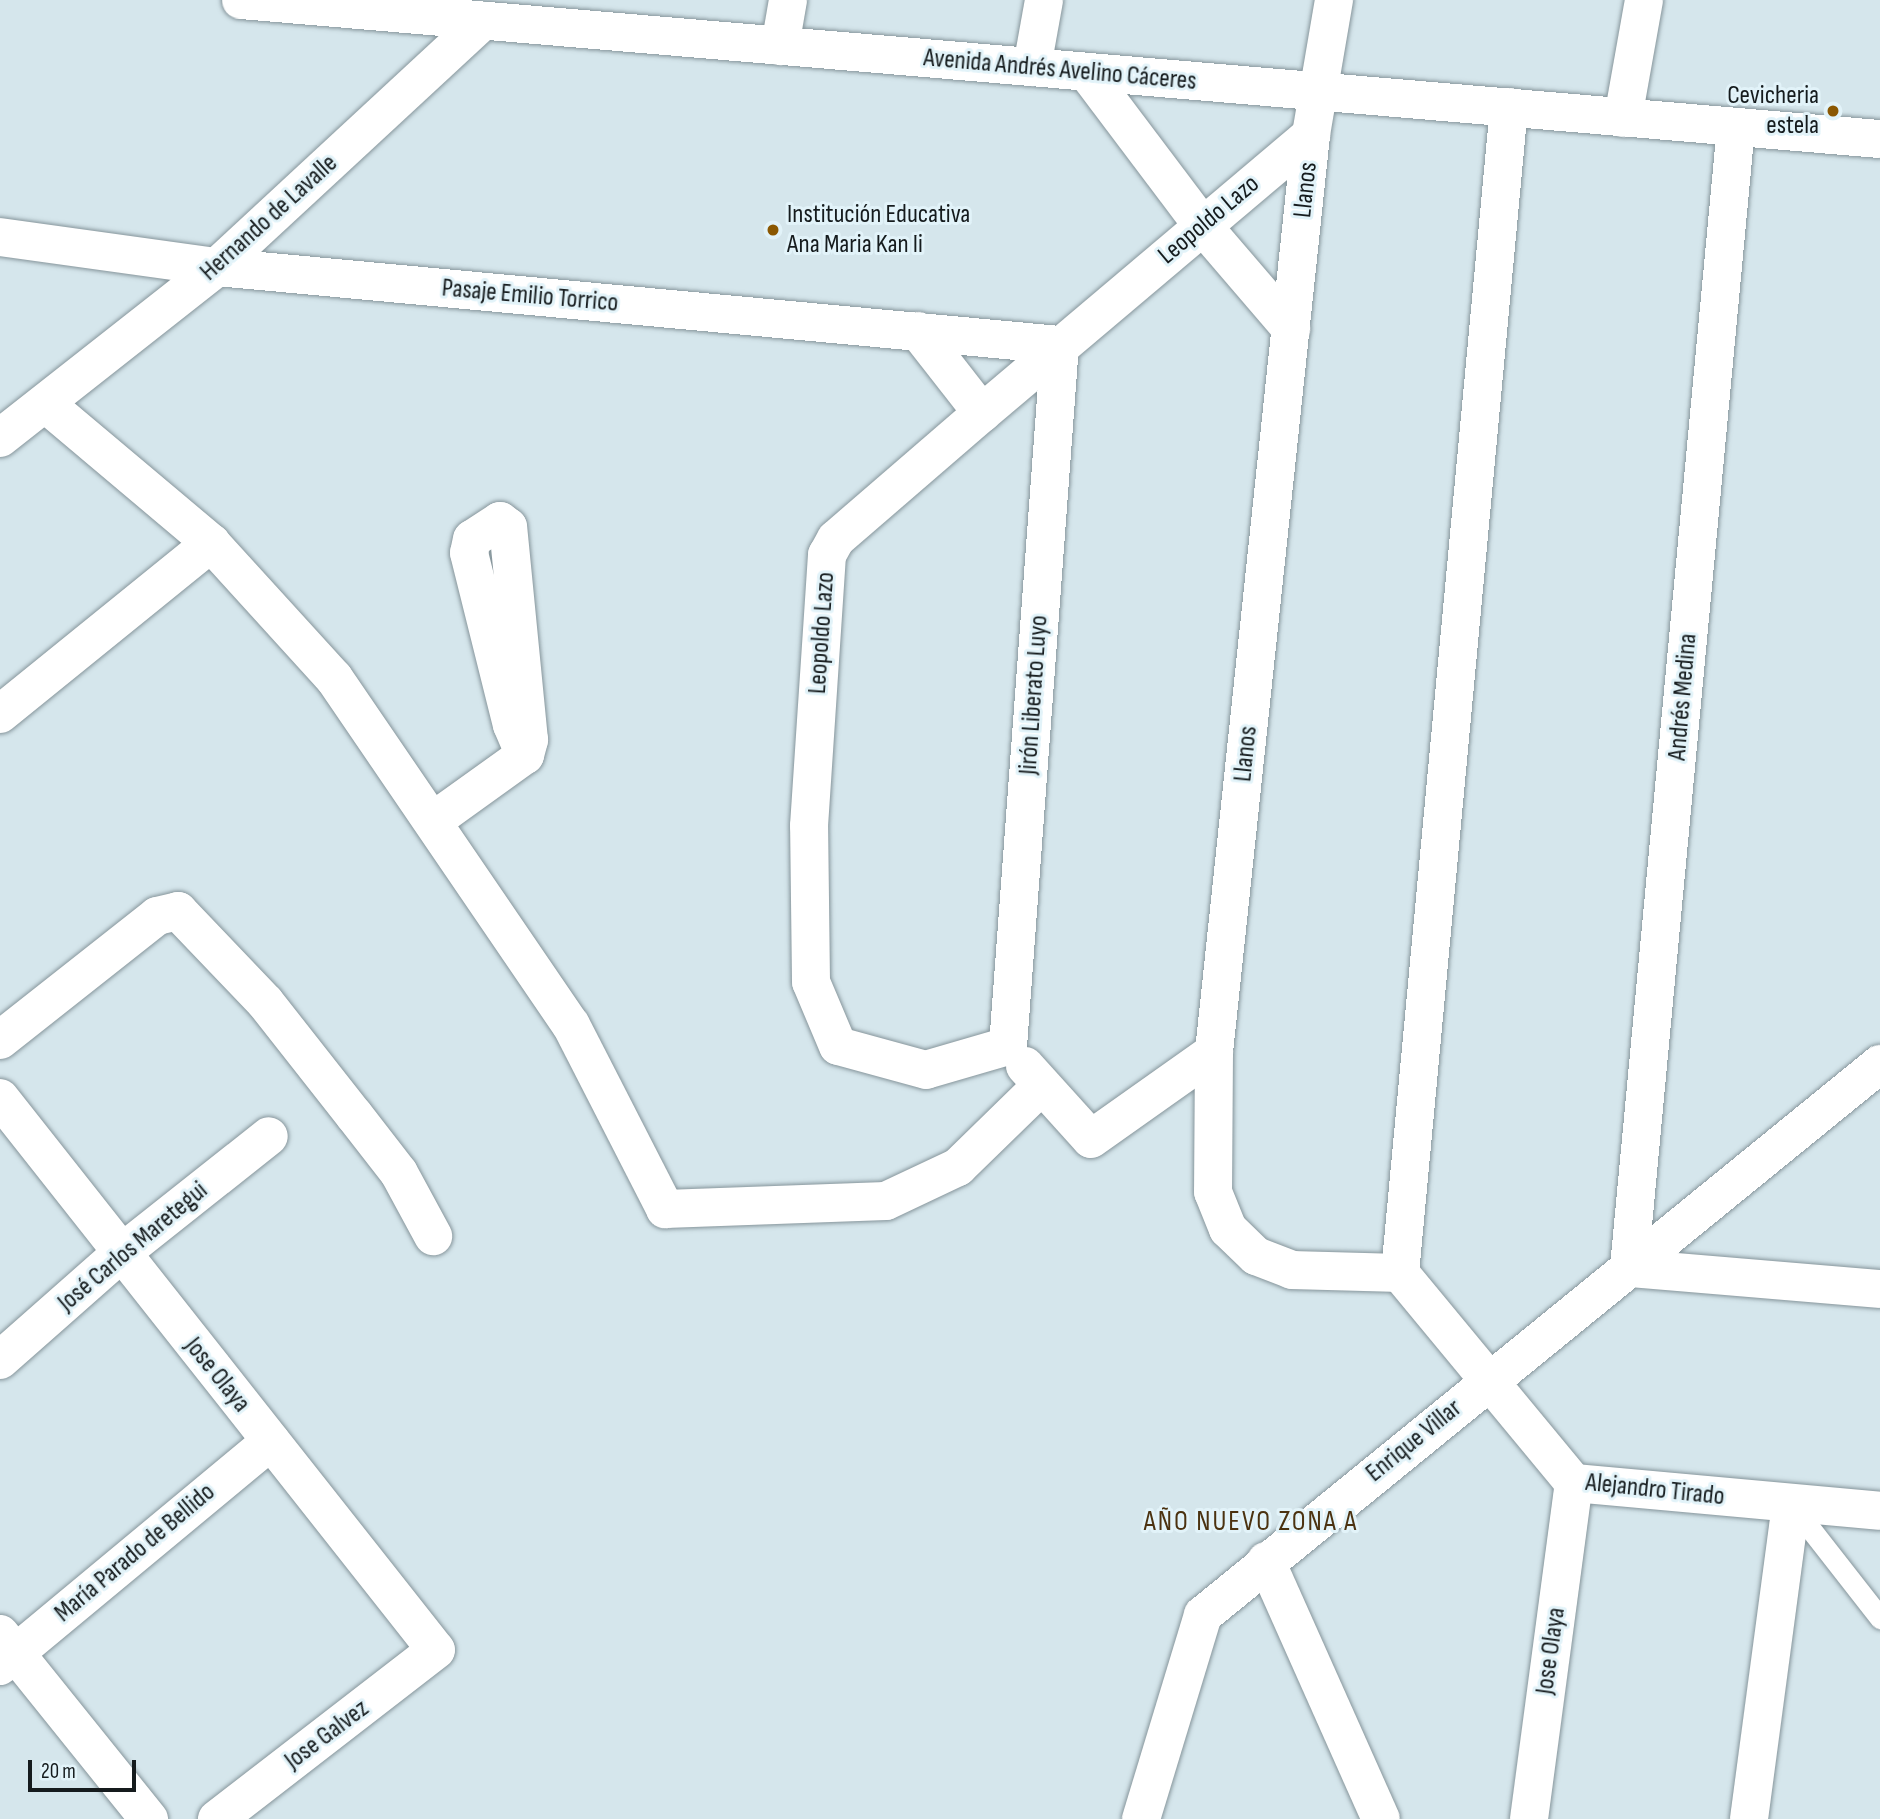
<!DOCTYPE html>
<meta charset="utf-8">
<style>
body{margin:0}
#map{position:relative;width:1880px;height:1819px;overflow:hidden;background:#d5e6ec;font-family:"Sofia Sans Condensed",sans-serif}
div>[style]{position:absolute}
[style*='--x']{left:calc(var(--x)*1px);top:calc(var(--y)*1px);width:calc(var(--w)*1px);rotate:calc(var(--a)*1deg)}
.roads{filter:drop-shadow(0 0 2px #86959b) drop-shadow(0 0 2px #86959b)}
.service>*{height:21px;margin:-10.5px;padding:0 10.5px;transform-origin:10.5px;border-radius:10.5px;background:#fff}
.minor>*{height:38px;margin:-19px;padding:0 19px;transform-origin:19px;border-radius:19px;background:#fff}
.tertiary>*{height:38px;margin:-19px;padding:0 19px;transform-origin:19px;border-radius:19px;background:#fff}
.dots>*{width:19px;height:19px;translate:-50% -50%;box-sizing:border-box;border:4px solid #e2f3f9;border-radius:50%}
span{translate:-50% -50%;white-space:nowrap;text-align:center;line-height:1.15;-webkit-text-stroke:6px #e2f3f9;paint-order:stroke}
.street-label{font-size:26px;color:#151b1d}
.poi-label{font-size:26px;color:#151b1d}
.right{translate:-100% -50%;text-align:right}
.left{translate:0 -50%;text-align:left}
.neighbourhood-label{font-size:28px;color:#4b3210;letter-spacing:2px}
.scale{position:absolute;left:28px;top:1760px;width:108px;height:32px;box-sizing:border-box;border:4px solid #151b1d;border-top:0;padding-left:9px;font-size:21px;line-height:24px;white-space:nowrap;color:#151b1d;-webkit-text-stroke:5px #e2f3f9;paint-order:stroke}
</style>
<div id="map">
<div class="roads">
<div class="service">
<div style="--x:1791;--y:1504;--w:145;--a:52"></div>
</div>
<div class="minor">
<div style="--x:1334;--y:0;--w:137;--a:99.7"></div>
<div style="--x:1311;--y:135;--w:922;--a:96.04"></div>
<div style="--x:1214;--y:1052;--w:140;--a:90.4"></div>
<div style="--x:1213;--y:1192;--w:40;--a:68"></div>
<div style="--x:1228;--y:1229;--w:39;--a:44"></div>
<div style="--x:1256;--y:1256;--w:39;--a:21"></div>
<div style="--x:1292;--y:1270;--w:108;--a:1.6"></div>
<div style="--x:780;--y:46;--w:47;--a:-80.1"></div>
<div style="--x:1032;--y:67;--w:68;--a:-79.8"></div>
<div style="--x:1089;--y:75;--w:188;--a:53"></div>
<div style="--x:1202;--y:225;--w:137;--a:49.4"></div>
<div style="--x:1623;--y:118;--w:120;--a:-79.9"></div>
<div style="--x:1736;--y:127;--w:1146;--a:95.36"></div>
<div style="--x:1629;--y:1268;--w:252;--a:4.8"></div>
<div style="--x:0;--y:237;--w:219;--a:7.9"></div>
<div style="--x:217;--y:267;--w:847;--a:5.29"></div>
<div style="--x:918;--y:331;--w:104;--a:52"></div>
<div style="--x:46;--y:404;--w:216;--a:40.1"></div>
<div style="--x:211;--y:543;--w:183;--a:47.7"></div>
<div style="--x:334;--y:678;--w:420;--a:55.7"></div>
<div style="--x:571;--y:1025;--w:207;--a:62.9"></div>
<div style="--x:665;--y:1209;--w:221;--a:-2.1"></div>
<div style="--x:886;--y:1201;--w:80;--a:-25.3"></div>
<div style="--x:958;--y:1167;--w:117;--a:-44.3"></div>
<div style="--x:0;--y:438;--w:276;--a:-38.2"></div>
<div style="--x:217;--y:267;--w:362;--a:-42.8"></div>
<div style="--x:0;--y:714;--w:272;--a:-39"></div>
<div style="--x:433;--y:821;--w:113;--a:-35.7"></div>
<div style="--x:525;--y:755;--w:16;--a:-75"></div>
<div style="--x:529;--y:740;--w:214;--a:-95.6"></div>
<div style="--x:508;--y:527;--w:10;--a:-143"></div>
<div style="--x:500;--y:521;--w:33;--a:147"></div>
<div style="--x:472;--y:539;--w:14;--a:102"></div>
<div style="--x:469;--y:553;--w:177;--a:76"></div>
<div style="--x:512;--y:725;--w:33;--a:67"></div>
<div style="--x:0;--y:1040;--w:200;--a:-38.3"></div>
<div style="--x:157;--y:916;--w:22;--a:-13"></div>
<div style="--x:178;--y:911;--w:126;--a:46.3"></div>
<div style="--x:265;--y:1002;--w:144;--a:51.8"></div>
<div style="--x:354;--y:1115;--w:73;--a:52.2"></div>
<div style="--x:399;--y:1173;--w:72;--a:61.6"></div>
<div style="--x:1008;--y:1046;--w:85;--a:163.7"></div>
<div style="--x:926;--y:1070;--w:91;--a:-164.7"></div>
<div style="--x:838;--y:1046;--w:69;--a:-112.9"></div>
<div style="--x:811;--y:982;--w:156;--a:-90.7"></div>
<div style="--x:809;--y:826;--w:272;--a:-86.2"></div>
<div style="--x:827;--y:555;--w:18;--a:-61"></div>
<div style="--x:836;--y:539;--w:193;--a:-40.8"></div>
<div style="--x:982;--y:413;--w:431;--a:-40.2"></div>
<div style="--x:1008;--y:1046;--w:703;--a:-85.76"></div>
<div style="--x:1025;--y:1066;--w:98;--a:47.9"></div>
<div style="--x:1091;--y:1139;--w:151;--a:-35.3"></div>
<div style="--x:0;--y:1098;--w:703;--a:51.7"></div>
<div style="--x:436;--y:1650;--w:277;--a:142.3"></div>
<div style="--x:1400;--y:1273;--w:1171;--a:-84.66"></div>
<div style="--x:1400;--y:1273;--w:273;--a:50.4"></div>
<div style="--x:1574;--y:1483;--w:307;--a:5.2"></div>
<div style="--x:0;--y:1360;--w:159;--a:-41.4"></div>
<div style="--x:119;--y:1255;--w:191;--a:-38.4"></div>
<div style="--x:1266;--y:1561;--w:282;--a:66"></div>
<div style="--x:0;--y:1634;--w:238;--a:51.2"></div>
<div style="--x:0;--y:1666;--w:352;--a:-39.7"></div>
<div style="--x:1141;--y:1819;--w:213;--a:-73.1"></div>
<div style="--x:1203;--y:1615;--w:873;--a:-39.14"></div>
<div style="--x:1529;--y:1819;--w:339;--a:-82.4"></div>
<div style="--x:1749;--y:1819;--w:318;--a:-82.4"></div>
</div>
<div class="tertiary">
<div style="--x:241;--y:0;--w:1645;--a:4.85"></div>
</div>
</div>
<div class="dots">
<div style="left:1833px;top:111px;background:#8b5802"></div>
<div style="left:773px;top:230px;background:#8b5802"></div>
</div>
<div class="street-label">
<span style="left:1060px;top:70px;rotate:5deg">Avenida Andrés Avelino Cáceres</span>
<span style="left:1306px;top:190px;rotate:-84deg">Llanos</span>
<span style="left:269px;top:218px;rotate:-42deg">Hernando de Lavalle</span>
<span style="left:1209px;top:220px;rotate:-40deg">Leopoldo Lazo</span>
<span style="left:530px;top:296px;rotate:5deg">Pasaje Emilio Torrico</span>
<span style="left:822px;top:633px;rotate:-86deg">Leopoldo Lazo</span>
<span style="left:1034px;top:695px;rotate:-86deg">Jirón Liberato Luyo</span>
<span style="left:1683px;top:697px;rotate:-85deg">Andrés Medina</span>
<span style="left:1246px;top:754px;rotate:-84deg">Llanos</span>
<span style="left:133px;top:1247px;rotate:-40deg">José Carlos Maretegui</span>
<span style="left:217px;top:1375px;rotate:51deg">Jose Olaya</span>
<span style="left:1414px;top:1441px;rotate:-39deg">Enrique Villar</span>
<span style="left:1655px;top:1490px;rotate:6deg">Alejandro Tirado</span>
<span style="left:135px;top:1553px;rotate:-40deg">María Parado de Bellido</span>
<span style="left:1551px;top:1651px;rotate:-82deg">Jose Olaya</span>
<span style="left:327px;top:1735px;rotate:-37deg">Jose Galvez</span>
</div>
<div class="poi-label">
<span class="right" style="left:1819px;top:111px">Cevicheria<br>estela</span>
<span class="left" style="left:787px;top:230px">Institución Educativa<br>Ana Maria Kan Ii</span>
</div>
<div class="neighbourhood-label">
<span style="left:1251px;top:1522px">AÑO NUEVO ZONA A</span>
</div>
<div class="scale">20 m</div>
</div>
